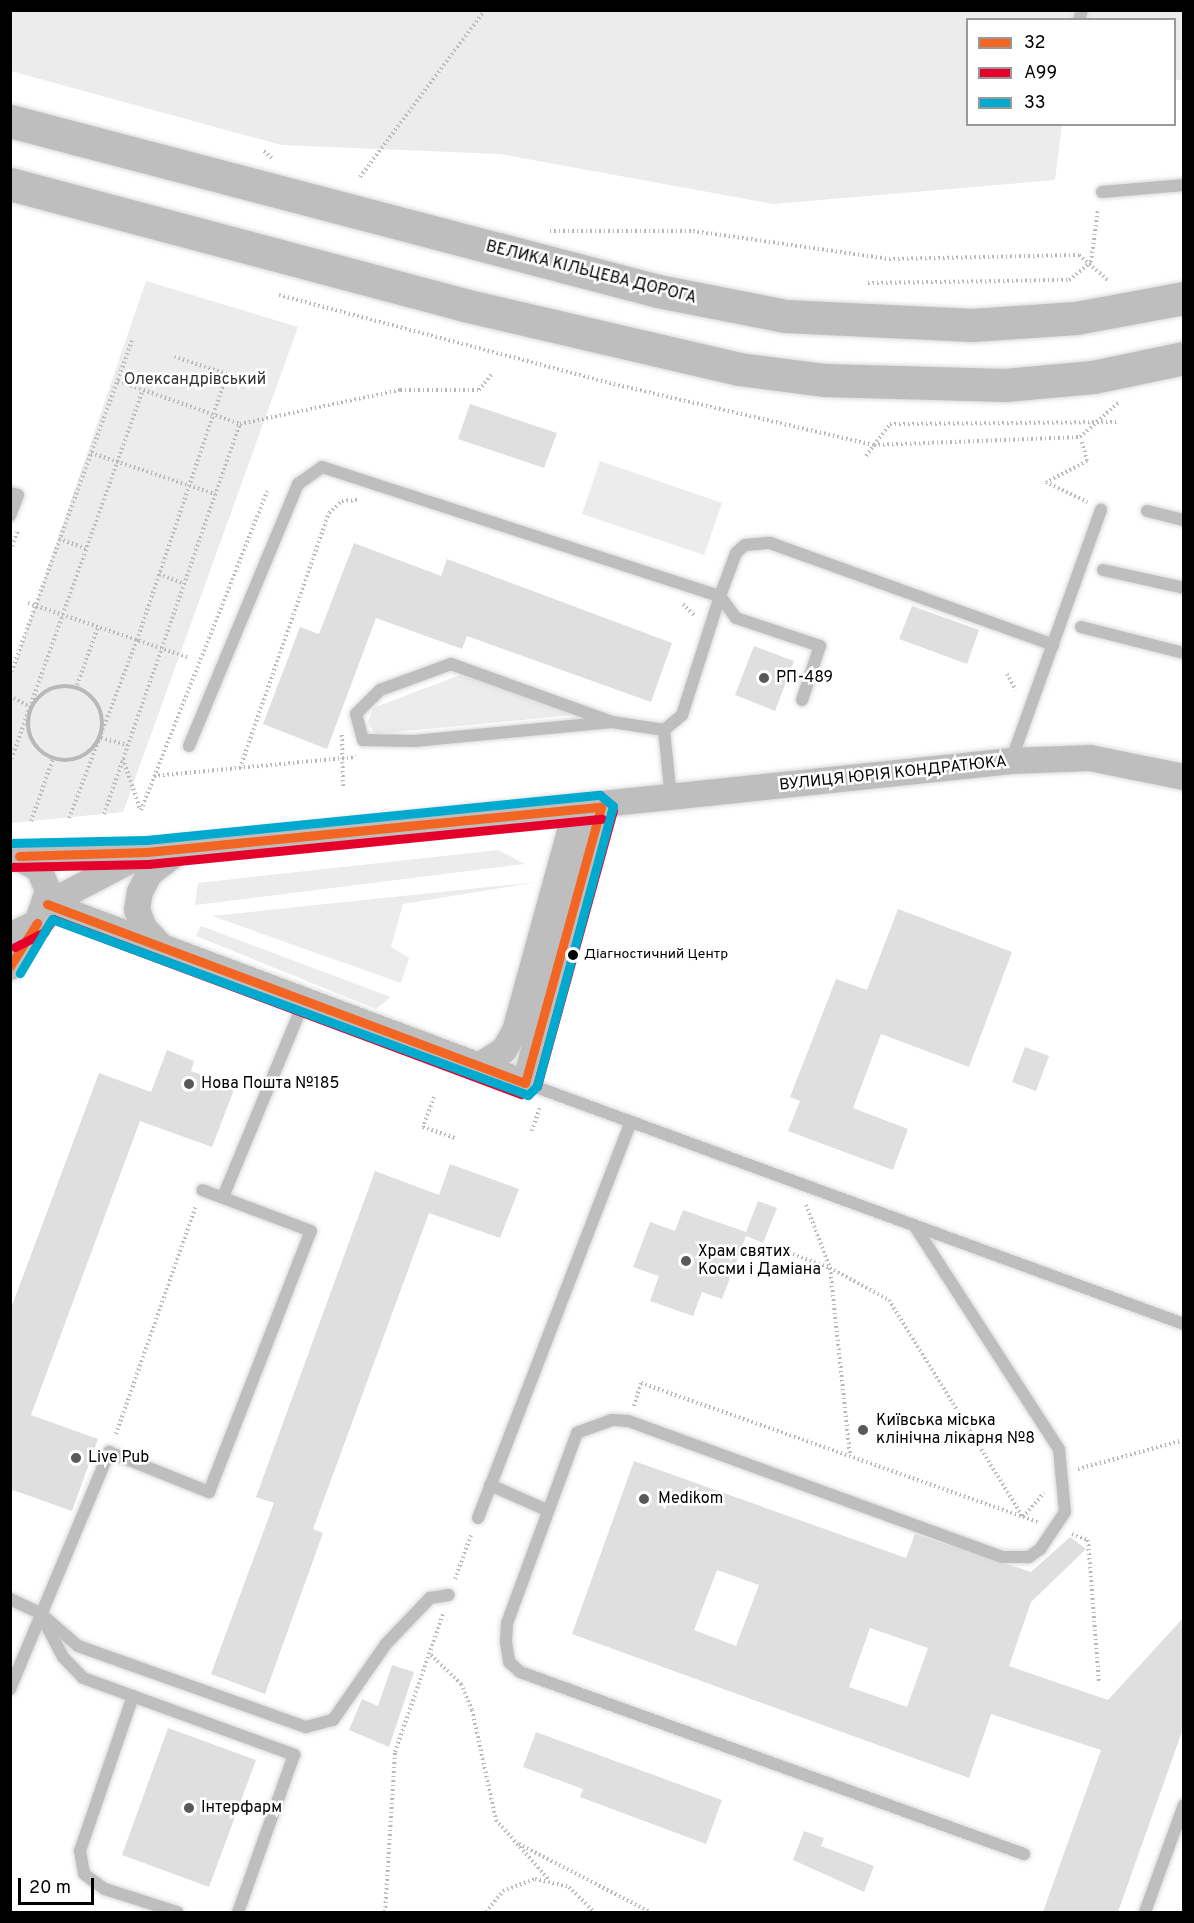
<!DOCTYPE html>
<meta charset="utf-8">
<style>
body{margin:0}
#map{position:relative;width:1194px;height:1923px;overflow:hidden;background:#fff;font-family:Overpass,sans-serif}
div>[style]{position:absolute}
[style*='--x']{left:calc(var(--x)*1px);top:calc(var(--y)*1px);width:calc(var(--w)*1px);rotate:calc(var(--a)*1deg)}
.green>*{inset:0;background:#ececec}
.building>*{inset:0;background:#dfdfdf}
.path>*{height:4px;margin-top:-2px;transform-origin:0;background:repeating-linear-gradient(90deg,#b9b9b9 0 1.5px,transparent 0 4.5px)}
.path>.ring{margin:-2px;padding:0;box-sizing:content-box;background:none;border:4px solid #b9b9b9;border-radius:50%}
.roads{filter:drop-shadow(0 0 2px #dbdbdb) drop-shadow(0 0 2px #dbdbdb)}
.service>*{height:12px;margin:-6px;padding:0 6px;transform-origin:6px;border-radius:6px;background:#bebebe}
.minor>*{height:26px;margin:-13px;padding:0 13px;transform-origin:13px;border-radius:13px;background:#bebebe}
.primary>*{height:33px;margin:-16.5px;padding:0 16.5px;transform-origin:16.5px;border-radius:16.5px;background:#bebebe}
.bus-1>*{height:9px;margin:-4.5px;padding:0 4.5px;transform-origin:4.5px;border-radius:4.5px;background:#f26522}
.bus-2>*{height:9px;margin:-4.5px;padding:0 4.5px;transform-origin:4.5px;border-radius:4.5px;background:#e4002b}
.bus-3>*{height:9px;margin:-4.5px;padding:0 4.5px;transform-origin:4.5px;border-radius:4.5px;background:#00a9ce}
.dots>*{width:16px;height:16px;translate:-50% -50%;box-sizing:border-box;border:3px solid #fff;border-radius:50%}
span{translate:-50% -50%;white-space:nowrap;text-align:center;line-height:1.15;-webkit-text-stroke:5px #fff;paint-order:stroke}
.bus-label{font-size:14px;color:#000}
.left{translate:0 -50%;text-align:left}
.street-label{font-size:16px;color:#000}
.park-label{font-size:16px;color:#333}
.poi-label{font-size:16px;color:#000}
.frame{position:absolute;inset:0;border:12px solid #000;pointer-events:none}
.legend{position:absolute;left:966px;top:18px;width:210px;height:108px;box-sizing:border-box;background:#fff;border:2px solid #999;margin:0;padding:8px 10px;list-style:none;font-size:18px;color:#000}
.legend li{display:flex;align-items:center;gap:12px;height:30px}
.legend b{width:30px;border:2px solid #999}
.scale{position:absolute;left:18px;top:1878px;width:76px;height:27px;box-sizing:border-box;border:3px solid #000;border-top:0;padding-left:8px;font-size:18px;line-height:21px;white-space:nowrap;color:#000;-webkit-text-stroke:4px #fff;paint-order:stroke}
</style>
<div id="map">
<div class="green">
<div style="clip-path:polygon(10px 11px,1183px 11px,1183px 81px,1175px 79px,1174px 20px,968px 20px,968px 124px,1062px 125px,1055px 180px,773px 204px,500px 154px,281px 145px,11px 71px)"></div>
<div style="clip-path:polygon(146px 281px,298px 327px,123px 812px,11px 823px,11px 676px)"></div>
<div style="clip-path:polygon(600px 461px,722px 503px,704px 555px,582px 514px)"></div>
<div style="clip-path:polygon(460px 675px,582px 714px,375px 734px,368px 722px,373px 708px)"></div>
<div style="clip-path:polygon(498px 850px,525px 864px,195px 905px,198px 883px)"></div>
<div style="clip-path:polygon(537px 882px,403px 904px,391px 947px,409px 958px,401px 983px,212px 916px)"></div>
<div style="clip-path:polygon(201px 926px,391px 997px,376px 1009px,196px 936px)"></div>
</div>
<div class="building">
<div style="clip-path:polygon(470px 404px,557px 433px,544px 468px,458px 439px)"></div>
<div style="clip-path:polygon(354px 543px,441px 576px,447px 559px,672px 643px,651px 702px,467px 636px,462px 649px,376px 618px,327px 749px,263px 724px,300px 627px,319px 634px)"></div>
<div style="clip-path:polygon(912px 606px,979px 630px,967px 664px,899px 639px)"></div>
<div style="clip-path:polygon(754px 646px,794px 661px,775px 711px,735px 695px)"></div>
<div style="clip-path:polygon(898px 909px,1012px 952px,969px 1067px,881px 1034px,853px 1108px,908px 1129px,893px 1170px,788px 1131px,800px 1101px,790px 1097px,836px 979px,867px 990px)"></div>
<div style="clip-path:polygon(1025px 1047px,1049px 1056px,1036px 1091px,1012px 1082px)"></div>
<div style="clip-path:polygon(167px 1050px,194px 1061px,191px 1071px,235px 1087px,212px 1147px,140px 1121px,31px 1415px,98px 1439px,72px 1511px,10px 1489px,10px 1311px,99px 1073px,151px 1092px)"></div>
<div style="clip-path:polygon(450px 1164px,519px 1189px,500px 1238px,429px 1213px,313px 1529px,323px 1533px,265px 1694px,211px 1674px,274px 1503px,256px 1497px,375px 1171px,439px 1195px)"></div>
<div style="clip-path:polygon(758px 1201px,777px 1208px,763px 1243px,746px 1236px,722px 1299px,702px 1292px,693px 1316px,650px 1301px,659px 1276px,633px 1267px,650px 1222px,675px 1231px,683px 1210px,746px 1232px)"></div>
<div style="clip-path:polygon(evenodd,634px 1461px,906px 1558px,915px 1534px,1031px 1572px,1070px 1537px,1086px 1549px,1031px 1602px,1009px 1666px,1108px 1700px,1184px 1617px,1184px 1726px,1118px 1912px,1043px 1912px,1101px 1750px,991px 1714px,969px 1778px,572px 1634px,634px 1461px,717px 1570px,759px 1585px,736px 1646px,694px 1630px,717px 1570px,634px 1461px,870px 1628px,928px 1648px,907px 1707px,849px 1687px,870px 1628px)"></div>
<div style="clip-path:polygon(392px 1665px,414px 1672px,389px 1747px,349px 1730px,362px 1699px,378px 1706px)"></div>
<div style="clip-path:polygon(168px 1728px,256px 1760px,209px 1887px,122px 1855px)"></div>
<div style="clip-path:polygon(536px 1732px,722px 1800px,706px 1844px,580px 1797px,583px 1789px,523px 1767px)"></div>
<div style="clip-path:polygon(804px 1831px,824px 1838px,821px 1846px,874px 1866px,864px 1892px,793px 1860px)"></div>
</div>
<div class="path">
<div style="--x:264;--y:151;--w:13;--a:42"></div>
<div style="--x:360;--y:177;--w:209;--a:-53.2"></div>
<div style="--x:550;--y:231;--w:143;--a:0"></div>
<div style="--x:693;--y:231;--w:198;--a:8.1"></div>
<div style="--x:889;--y:259;--w:190;--a:-1.2"></div>
<div style="--x:1079;--y:255;--w:40;--a:41"></div>
<div style="--x:868;--y:283;--w:201;--a:-0.9"></div>
<div style="--x:1069;--y:280;--w:28;--a:-39"></div>
<div style="--x:1091;--y:262;--w:53;--a:-82.5"></div>
<div style="--x:279;--y:295;--w:337;--a:14.9"></div>
<div style="--x:605;--y:382;--w:276;--a:13.2"></div>
<div style="--x:874;--y:445;--w:206;--a:-2.2"></div>
<div style="--x:1080;--y:437;--w:52;--a:-41.9"></div>
<div style="--x:118;--y:381;--w:129;--a:19.4"></div>
<div style="--x:240;--y:424;--w:164;--a:-12"></div>
<div style="--x:400;--y:390;--w:79;--a:0"></div>
<div style="--x:479;--y:390;--w:22;--a:-51"></div>
<div style="--x:1082;--y:442;--w:20;--a:75"></div>
<div style="--x:1087;--y:461;--w:46;--a:152.9"></div>
<div style="--x:1046;--y:482;--w:46;--a:26"></div>
<div style="--x:91;--y:453;--w:131;--a:18.3"></div>
<div style="--x:866;--y:456;--w:40;--a:-53"></div>
<div style="--x:890;--y:424;--w:229;--a:-0.5"></div>
<div style="--x:59;--y:539;--w:28;--a:19"></div>
<div style="--x:10;--y:550;--w:21;--a:-67"></div>
<div style="--x:159;--y:574;--w:26;--a:21"></div>
<div style="--x:28;--y:603;--w:168;--a:18.8"></div>
<div style="--x:683;--y:604;--w:17;--a:45"></div>
<div style="--x:1007;--y:674;--w:18;--a:61"></div>
<div style="--x:10;--y:676;--w:357;--a:-70"></div>
<div style="--x:77;--y:685;--w:62;--a:-70.1"></div>
<div class="ring" style="left:28px;top:686px;width:70px;height:70px"></div>
<div style="--x:10;--y:696;--w:23;--a:29"></div>
<div style="--x:342;--y:735;--w:51;--a:88.9"></div>
<div style="--x:101;--y:738;--w:27;--a:15"></div>
<div style="--x:123;--y:759;--w:53;--a:71.2"></div>
<div style="--x:10;--y:763;--w:396;--a:-70.4"></div>
<div style="--x:240;--y:768;--w:270;--a:-70.8"></div>
<div style="--x:329;--y:513;--w:18;--a:-43"></div>
<div style="--x:342;--y:501;--w:17;--a:-3"></div>
<div style="--x:154;--y:776;--w:203;--a:-5.4"></div>
<div style="--x:141;--y:810;--w:343;--a:-68.4"></div>
<div style="--x:104;--y:814;--w:413;--a:-70.8"></div>
<div style="--x:69;--y:818;--w:191;--a:-69.1"></div>
<div style="--x:137;--y:640;--w:281;--a:-71.3"></div>
<div style="--x:227;--y:374;--w:55;--a:-161.9"></div>
<div style="--x:31;--y:821;--w:66;--a:-70.5"></div>
<div style="--x:434;--y:1097;--w:32;--a:110"></div>
<div style="--x:423;--y:1127;--w:34;--a:19"></div>
<div style="--x:532;--y:1131;--w:26;--a:-72"></div>
<div style="--x:806;--y:1205;--w:67;--a:69.1"></div>
<div style="--x:830;--y:1268;--w:67;--a:28.5"></div>
<div style="--x:889;--y:1300;--w:255;--a:58.3"></div>
<div style="--x:1023;--y:1517;--w:32;--a:-49"></div>
<div style="--x:772;--y:1246;--w:62;--a:20.8"></div>
<div style="--x:830;--y:1268;--w:189;--a:83.9"></div>
<div style="--x:634;--y:1406;--w:24;--a:-73"></div>
<div style="--x:641;--y:1383;--w:420;--a:19.3"></div>
<div style="--x:116;--y:1434;--w:242;--a:-70.7"></div>
<div style="--x:1078;--y:1469;--w:110;--a:-15.3"></div>
<div style="--x:1072;--y:1534;--w:17;--a:21"></div>
<div style="--x:1088;--y:1540;--w:143;--a:85.6"></div>
<div style="--x:455;--y:1579;--w:47;--a:-70"></div>
<div style="--x:431;--y:1655;--w:42;--a:44"></div>
<div style="--x:461;--y:1684;--w:28;--a:67"></div>
<div style="--x:472;--y:1710;--w:113;--a:77.7"></div>
<div style="--x:496;--y:1820;--w:80;--a:48.5"></div>
<div style="--x:519;--y:1844;--w:148;--a:27.4"></div>
<div style="--x:385;--y:1912;--w:160;--a:-86.4"></div>
<div style="--x:395;--y:1752;--w:146;--a:-70.8"></div>
<div style="--x:486;--y:1912;--w:27;--a:-51"></div>
<div style="--x:503;--y:1891;--w:34;--a:-21"></div>
<div style="--x:535;--y:1879;--w:35;--a:13"></div>
<div style="--x:569;--y:1887;--w:35;--a:45"></div>
</div>
<div class="roads">
<div class="service">
<div style="--x:1079;--y:20;--w:10;--a:-73"></div>
<div style="--x:1102;--y:192;--w:82;--a:-4.9"></div>
<div style="--x:10;--y:493;--w:8;--a:14"></div>
<div style="--x:18;--y:495;--w:22;--a:111"></div>
<div style="--x:1147;--y:511;--w:38;--a:14"></div>
<div style="--x:1103;--y:570;--w:83;--a:12.5"></div>
<div style="--x:1081;--y:627;--w:106;--a:14.2"></div>
<div style="--x:802;--y:700;--w:57;--a:-71.6"></div>
<div style="--x:820;--y:646;--w:89;--a:-161.6"></div>
<div style="--x:736;--y:618;--w:27;--a:-126"></div>
<div style="--x:720;--y:596;--w:46;--a:-69.6"></div>
<div style="--x:736;--y:553;--w:12;--a:-42"></div>
<div style="--x:745;--y:545;--w:25;--a:-5"></div>
<div style="--x:770;--y:543;--w:301;--a:19.8"></div>
<div style="--x:612;--y:722;--w:199;--a:174.5"></div>
<div style="--x:414;--y:741;--w:51;--a:-178.9"></div>
<div style="--x:363;--y:740;--w:27;--a:-105"></div>
<div style="--x:356;--y:714;--w:34;--a:-45"></div>
<div style="--x:380;--y:690;--w:76;--a:-20.1"></div>
<div style="--x:451;--y:664;--w:171;--a:19.8"></div>
<div style="--x:612;--y:722;--w:53;--a:8.7"></div>
<div style="--x:664;--y:730;--w:68;--a:84.1"></div>
<div style="--x:189;--y:746;--w:284;--a:-67.4"></div>
<div style="--x:298;--y:484;--w:29;--a:-35"></div>
<div style="--x:322;--y:467;--w:418;--a:18"></div>
<div style="--x:720;--y:596;--w:125;--a:107.7"></div>
<div style="--x:682;--y:715;--w:23;--a:140"></div>
<div style="--x:1011;--y:761;--w:267;--a:-70.3"></div>
<div style="--x:525;--y:1083;--w:702;--a:20.09"></div>
<div style="--x:223;--y:1197;--w:214;--a:-67.5"></div>
<div style="--x:914;--y:1225;--w:267;--a:57.1"></div>
<div style="--x:1059;--y:1449;--w:63;--a:84.6"></div>
<div style="--x:1065;--y:1512;--w:45;--a:124"></div>
<div style="--x:1040;--y:1549;--w:14;--a:144"></div>
<div style="--x:1029;--y:1557;--w:27;--a:180"></div>
<div style="--x:1002;--y:1557;--w:398;--a:-160"></div>
<div style="--x:628;--y:1421;--w:16;--a:-176"></div>
<div style="--x:612;--y:1420;--w:37;--a:160"></div>
<div style="--x:577;--y:1433;--w:202;--a:110.2"></div>
<div style="--x:507;--y:1623;--w:19;--a:93"></div>
<div style="--x:506;--y:1642;--w:20;--a:81"></div>
<div style="--x:509;--y:1662;--w:15;--a:42"></div>
<div style="--x:520;--y:1672;--w:536;--a:19.86"></div>
<div style="--x:490;--y:1485;--w:62;--a:23.7"></div>
<div style="--x:478;--y:1518;--w:425;--a:-68.9"></div>
<div style="--x:10;--y:1599;--w:33;--a:25"></div>
<div style="--x:40;--y:1613;--w:50;--a:41"></div>
<div style="--x:78;--y:1646;--w:242;--a:19.6"></div>
<div style="--x:306;--y:1727;--w:28;--a:-15"></div>
<div style="--x:333;--y:1720;--w:93;--a:-55.1"></div>
<div style="--x:386;--y:1644;--w:64;--a:-46.3"></div>
<div style="--x:430;--y:1598;--w:19;--a:-9"></div>
<div style="--x:43;--y:1619;--w:43;--a:62.2"></div>
<div style="--x:63;--y:1657;--w:29;--a:46"></div>
<div style="--x:83;--y:1678;--w:225;--a:20"></div>
<div style="--x:294;--y:1755;--w:167;--a:109.6"></div>
<div style="--x:10;--y:1689;--w:257;--a:-67.3"></div>
<div style="--x:109;--y:1452;--w:108;--a:21.8"></div>
<div style="--x:209;--y:1492;--w:280;--a:-68.7"></div>
<div style="--x:311;--y:1231;--w:116;--a:-159.4"></div>
<div style="--x:133;--y:1696;--w:164;--a:108.9"></div>
<div style="--x:80;--y:1851;--w:23;--a:80"></div>
<div style="--x:84;--y:1874;--w:26;--a:36"></div>
<div style="--x:105;--y:1889;--w:76;--a:17.7"></div>
<div style="--x:1145;--y:1912;--w:114;--a:-70"></div>
</div>
<div class="minor">
<div style="--x:19;--y:856;--w:128;--a:-1.8"></div>
<div style="--x:147;--y:852;--w:869;--a:-6.01"></div>
<div style="--x:1011;--y:761;--w:79;--a:-2.2"></div>
<div style="--x:1090;--y:758;--w:96;--a:11.4"></div>
<div style="--x:47;--y:904;--w:510;--a:20.53"></div>
<div style="--x:525;--y:1083;--w:286;--a:-74.6"></div>
<div style="--x:47;--y:904;--w:106;--a:-27.5"></div>
<div style="--x:10;--y:936;--w:30;--a:-26"></div>
<div style="--x:37;--y:923;--w:34;--a:-71"></div>
<div style="--x:48;--y:891;--w:24;--a:-112"></div>
<div style="--x:39;--y:869;--w:29;--a:-151"></div>
<div style="--x:160;--y:945;--w:23;--a:-133"></div>
<div style="--x:144;--y:928;--w:19;--a:-111"></div>
<div style="--x:137;--y:910;--w:18;--a:-81"></div>
<div style="--x:140;--y:892;--w:20;--a:-63"></div>
<div style="--x:149;--y:874;--w:44;--a:-37.6"></div>
<div style="--x:10;--y:967;--w:47;--a:-58"></div>
<div style="--x:480;--y:1065;--w:28;--a:-32"></div>
<div style="--x:504;--y:1050;--w:22;--a:-60"></div>
<div style="--x:515;--y:1031;--w:229;--a:-74.6"></div>
</div>
<div class="primary">
<div style="--x:10;--y:121;--w:670;--a:14.7"></div>
<div style="--x:658;--y:291;--w:130;--a:11.1"></div>
<div style="--x:786;--y:316;--w:186;--a:2.8"></div>
<div style="--x:972;--y:325;--w:104;--a:-3.9"></div>
<div style="--x:1076;--y:318;--w:110;--a:-10.5"></div>
<div style="--x:10;--y:184;--w:470;--a:14.9"></div>
<div style="--x:464;--y:305;--w:282;--a:13.1"></div>
<div style="--x:739;--y:369;--w:87;--a:7.3"></div>
<div style="--x:825;--y:380;--w:180;--a:1.6"></div>
<div style="--x:1005;--y:385;--w:88;--a:-5.2"></div>
<div style="--x:1093;--y:377;--w:93;--a:-11.8"></div>
</div>
</div>
<div class="bus-1">
<div style="--x:19;--y:856;--w:128;--a:-1.8"></div>
<div style="--x:147;--y:852;--w:456;--a:-5.7"></div>
<div style="--x:47;--y:904;--w:510;--a:20.53"></div>
<div style="--x:10;--y:966;--w:51;--a:-57.9"></div>
<div style="--x:525;--y:1083;--w:286;--a:-74.6"></div>
</div>
<div class="bus-2">
<div style="--x:10;--y:867;--w:138;--a:-1.2"></div>
<div style="--x:148;--y:864;--w:456;--a:-5.7"></div>
<div style="--x:15;--y:947;--w:33;--a:-27"></div>
<div style="--x:44;--y:932;--w:16;--a:-55"></div>
<div style="--x:53;--y:919;--w:500;--a:20.5"></div>
<div style="--x:537;--y:1086;--w:286;--a:-74.6"></div>
</div>
<div class="bus-3">
<div style="--x:10;--y:843;--w:136;--a:-1.3"></div>
<div style="--x:146;--y:840;--w:456;--a:-5.7"></div>
<div style="--x:600;--y:795;--w:17;--a:40"></div>
<div style="--x:613;--y:806;--w:290;--a:105.2"></div>
<div style="--x:537;--y:1086;--w:13;--a:135"></div>
<div style="--x:528;--y:1095;--w:507;--a:-159.71"></div>
<div style="--x:52;--y:919;--w:63;--a:120.7"></div>
</div>
<div class="dots">
<div style="left:764px;top:678px;background:#595959"></div>
<div style="left:573px;top:955px;background:#000"></div>
<div style="left:189px;top:1084px;background:#595959"></div>
<div style="left:686px;top:1261px;background:#595959"></div>
<div style="left:863px;top:1430px;background:#595959"></div>
<div style="left:76px;top:1458px;background:#595959"></div>
<div style="left:644px;top:1499px;background:#595959"></div>
<div style="left:189px;top:1808px;background:#595959"></div>
</div>
<div class="bus-label">
<span class="left" style="left:584px;top:955px">Діагностичний Центр</span>
</div>
<div class="street-label">
<span style="left:591px;top:273px;rotate:14deg">ВЕЛИКА КІЛЬЦЕВА ДОРОГА</span>
<span style="left:893px;top:774px;rotate:-6deg">ВУЛИЦЯ ЮРІЯ КОНДРАТЮКА</span>
</div>
<div class="park-label">
<span style="left:195px;top:380px">Олександрівський</span>
</div>
<div class="poi-label">
<span class="left" style="left:776px;top:678px">РП-489</span>
<span class="left" style="left:201px;top:1084px">Нова Пошта №185</span>
<span class="left" style="left:698px;top:1261px">Храм святих<br>Косми і Даміана</span>
<span class="left" style="left:876px;top:1430px">Київська міська<br>клінічна лікарня №8</span>
<span class="left" style="left:88px;top:1458px">Live Pub</span>
<span class="left" style="left:658px;top:1499px">Medikom</span>
<span class="left" style="left:201px;top:1808px">Інтерфарм</span>
</div>
<div class="frame"></div>
<ul class="legend">
<li><b style="height:8px;background:#f26522"></b>32</li>
<li><b style="height:8px;background:#e4002b"></b>А99</li>
<li><b style="height:8px;background:#00a9ce"></b>33</li>
</ul>
<div class="scale">20 m</div>
</div>
